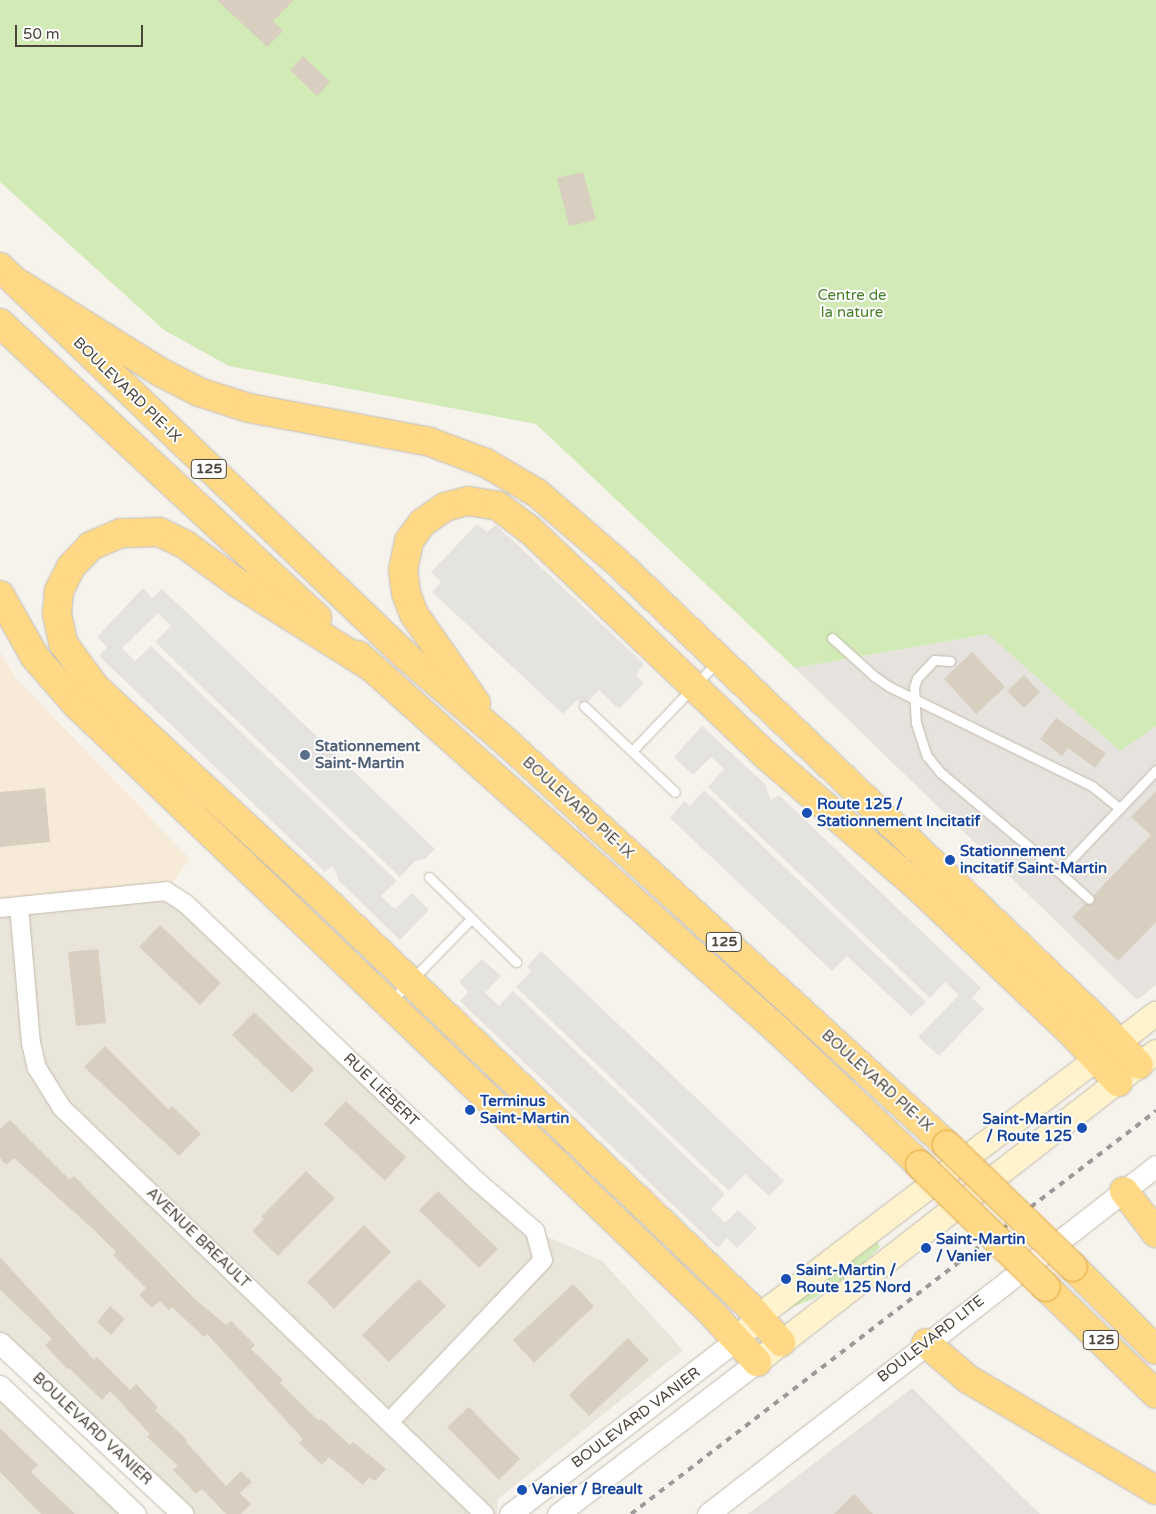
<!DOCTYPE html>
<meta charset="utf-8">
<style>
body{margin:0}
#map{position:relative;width:1156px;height:1514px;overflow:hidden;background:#f6f3ec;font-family:"Varela Round",sans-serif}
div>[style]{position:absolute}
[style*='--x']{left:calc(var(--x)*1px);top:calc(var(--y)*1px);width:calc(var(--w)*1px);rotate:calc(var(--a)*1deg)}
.residential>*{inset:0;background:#eae5da}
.commercial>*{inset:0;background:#f7ead8}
.industrial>*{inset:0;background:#e6e2dd}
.green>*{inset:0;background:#d2eab5}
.parking>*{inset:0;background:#e5e3e0}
.building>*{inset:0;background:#d8cfc1}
.roads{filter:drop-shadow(0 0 1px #c2bbae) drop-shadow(0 0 1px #c2bbae)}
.service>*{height:9px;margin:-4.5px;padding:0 4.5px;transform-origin:4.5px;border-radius:4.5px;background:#fff}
.minor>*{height:18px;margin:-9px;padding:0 9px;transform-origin:9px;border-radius:9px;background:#fff}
.tertiary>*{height:21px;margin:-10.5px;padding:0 10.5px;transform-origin:10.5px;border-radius:10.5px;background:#fff}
.secondary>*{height:24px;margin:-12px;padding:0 12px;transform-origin:12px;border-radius:12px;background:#fff3cd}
.trunk>*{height:28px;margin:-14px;padding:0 14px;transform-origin:14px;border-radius:14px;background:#ffd985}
.rail>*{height:4px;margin-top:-2px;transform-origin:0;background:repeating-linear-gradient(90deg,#9a9a9a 0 6px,transparent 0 12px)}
.bridges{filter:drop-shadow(0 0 1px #e0a43c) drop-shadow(0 0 1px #e0a43c)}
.trunk-bridge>*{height:28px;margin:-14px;padding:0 14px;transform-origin:14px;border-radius:14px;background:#ffd985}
.dots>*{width:14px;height:14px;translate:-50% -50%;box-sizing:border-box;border:2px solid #fff;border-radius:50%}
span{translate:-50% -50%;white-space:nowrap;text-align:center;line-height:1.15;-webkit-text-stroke:4px #fff;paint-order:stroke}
.shield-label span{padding:1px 4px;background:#fff;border:1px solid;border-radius:4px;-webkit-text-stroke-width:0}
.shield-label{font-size:14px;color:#4b4439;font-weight:700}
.park-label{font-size:15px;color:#4a7f2a}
.street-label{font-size:15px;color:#4b4439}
.service-label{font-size:15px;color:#4e5e75;font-weight:700}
.left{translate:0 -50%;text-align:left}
.transit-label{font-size:15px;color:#164399;font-weight:700}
.right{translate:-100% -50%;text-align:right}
.scale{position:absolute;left:15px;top:25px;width:128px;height:22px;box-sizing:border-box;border:2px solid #4b4439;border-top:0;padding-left:6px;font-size:15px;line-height:18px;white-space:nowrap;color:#4b4439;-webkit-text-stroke:4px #fff;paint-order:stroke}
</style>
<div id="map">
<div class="residential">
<div style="clip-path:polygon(166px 891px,535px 1231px,602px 1261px,683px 1350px,498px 1499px,497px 1514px,183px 1514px,0 1343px,0 908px)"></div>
<div style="clip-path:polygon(0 1384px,140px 1514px,0 1514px)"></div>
</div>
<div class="commercial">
<div style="clip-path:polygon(0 652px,16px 678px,190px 859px,166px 891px,0 908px)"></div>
</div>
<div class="industrial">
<div style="clip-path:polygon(989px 634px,1120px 751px,1156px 726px,1156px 985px,1137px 1000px,795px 668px)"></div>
<div style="clip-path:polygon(912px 1388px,1040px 1514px,748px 1514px)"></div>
</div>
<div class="green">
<div style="clip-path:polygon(0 0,1156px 0,1156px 726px,1120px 751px,988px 634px,795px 668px,536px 424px,229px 366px,164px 330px,0 182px)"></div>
<div style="clip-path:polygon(876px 1241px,880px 1247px,854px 1272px,815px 1298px,788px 1309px)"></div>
</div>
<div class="parking">
<div style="clip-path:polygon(477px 524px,487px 532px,496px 525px,644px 664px,636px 675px,644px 683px,619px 709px,599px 690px,584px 706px,577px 700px,563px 714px,432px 592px,441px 582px,431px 572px)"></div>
<div style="clip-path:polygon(143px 588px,152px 598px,162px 589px,435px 849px,425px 859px,415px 861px,400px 877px,155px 642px,171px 626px,158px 613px,122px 648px,135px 661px,151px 646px,397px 881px,381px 896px,395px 909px,412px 893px,429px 910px,400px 940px,339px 881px,334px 868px,331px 866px,325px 872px,99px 656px,107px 647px,97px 637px)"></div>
<div style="clip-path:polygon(702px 726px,765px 784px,771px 800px,779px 795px,981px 988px,972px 998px,984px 1009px,939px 1056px,918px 1037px,959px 995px,945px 982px,930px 998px,708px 787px,724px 769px,711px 757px,693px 775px,674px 757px)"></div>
<div style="clip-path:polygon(704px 790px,926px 1002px,911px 1016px,847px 956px,832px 971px,670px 818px,684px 801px,690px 806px)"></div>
<div style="clip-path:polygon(541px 951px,784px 1181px,769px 1196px,745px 1174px,729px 1191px,516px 987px,531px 971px,527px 967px)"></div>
<div style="clip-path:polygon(482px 959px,501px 976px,485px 993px,499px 1006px,513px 991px,725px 1194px,711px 1209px,725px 1223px,738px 1210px,757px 1228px,737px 1248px,727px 1238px,718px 1248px,460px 1001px,468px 992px,459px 982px)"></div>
</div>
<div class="building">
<div style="clip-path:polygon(217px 0,294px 0,273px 21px,283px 31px,267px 47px)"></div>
<div style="clip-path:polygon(303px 56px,330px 82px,317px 96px,290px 70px)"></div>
<div style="clip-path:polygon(583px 172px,596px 220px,569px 226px,557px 178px)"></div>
<div style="clip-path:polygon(972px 652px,1005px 687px,976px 714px,944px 679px)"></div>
<div style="clip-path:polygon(1024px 675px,1040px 692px,1024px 708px,1007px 691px)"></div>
<div style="clip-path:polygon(1056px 718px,1106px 753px,1095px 768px,1068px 748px,1062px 756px,1040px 739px)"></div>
<div style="clip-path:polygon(45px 788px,50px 842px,0 847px,0 792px)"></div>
<div style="clip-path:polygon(1156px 791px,1156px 922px,1118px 961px,1072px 917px,1085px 904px,1093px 904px,1094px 895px,1151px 835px,1131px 817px)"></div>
<div style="clip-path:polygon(160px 925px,221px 983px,200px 1005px,139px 947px)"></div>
<div style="clip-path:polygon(98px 949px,106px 1023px,76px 1026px,68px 952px)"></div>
<div style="clip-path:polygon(254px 1012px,314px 1070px,292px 1093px,232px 1035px)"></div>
<div style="clip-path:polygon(105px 1046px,169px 1110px,172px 1106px,201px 1134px,179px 1156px,84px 1067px)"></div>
<div style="clip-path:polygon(346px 1101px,406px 1157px,385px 1181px,324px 1124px)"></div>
<div style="clip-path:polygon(10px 1120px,70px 1180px,74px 1176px,196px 1300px,226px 1325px,231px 1321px,255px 1345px,251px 1349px,283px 1380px,280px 1383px,319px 1421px,321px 1419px,350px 1445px,353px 1442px,386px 1469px,375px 1481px,369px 1477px,363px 1485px,329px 1457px,322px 1465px,299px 1443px,303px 1439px,207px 1334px,204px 1337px,172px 1307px,169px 1310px,160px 1301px,152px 1308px,139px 1295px,146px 1288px,113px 1255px,116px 1252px,94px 1230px,14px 1158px,6px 1165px,0 1158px,0 1129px)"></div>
<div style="clip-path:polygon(306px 1171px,335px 1198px,278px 1256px,252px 1231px,264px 1219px,261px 1217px)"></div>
<div style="clip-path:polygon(438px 1191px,498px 1249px,479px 1268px,419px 1210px)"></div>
<div style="clip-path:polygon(364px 1225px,391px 1252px,334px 1309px,307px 1282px)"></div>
<div style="clip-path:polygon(0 1257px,94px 1360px,97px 1357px,130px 1390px,136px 1384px,158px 1407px,155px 1410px,187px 1440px,186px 1442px,226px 1486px,241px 1471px,252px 1482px,240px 1493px,251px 1504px,241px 1514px,226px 1514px,202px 1489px,196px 1494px,173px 1470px,178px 1466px,147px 1437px,150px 1434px,110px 1391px,102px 1400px,69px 1368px,67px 1369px,45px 1345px,52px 1339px,0 1290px)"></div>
<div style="clip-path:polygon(419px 1279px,446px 1306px,389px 1362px,362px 1335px)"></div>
<div style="clip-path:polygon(573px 1284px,594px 1306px,534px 1363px,513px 1340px)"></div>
<div style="clip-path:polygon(110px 1306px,125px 1319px,111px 1335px,97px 1322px)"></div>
<div style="clip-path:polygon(628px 1338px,649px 1360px,589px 1416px,569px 1395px)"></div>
<div style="clip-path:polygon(469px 1407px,520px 1459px,499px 1480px,447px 1427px)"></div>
<div style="clip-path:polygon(0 1428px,38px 1465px,31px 1472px,75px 1514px,41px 1514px,0 1472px)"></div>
<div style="clip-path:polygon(854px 1494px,873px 1514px,834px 1514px)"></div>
</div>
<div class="roads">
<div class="service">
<div style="--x:832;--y:638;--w:57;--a:42.1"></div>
<div style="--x:874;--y:676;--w:19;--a:35"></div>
<div style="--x:890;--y:687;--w:225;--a:26.1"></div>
<div style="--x:1092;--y:786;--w:35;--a:39"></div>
<div style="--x:950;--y:661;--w:16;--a:-176"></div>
<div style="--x:934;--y:660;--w:25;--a:133"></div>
<div style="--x:917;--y:678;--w:9;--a:108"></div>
<div style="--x:914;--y:687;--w:36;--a:87"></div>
<div style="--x:916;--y:723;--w:35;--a:72"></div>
<div style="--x:927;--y:756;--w:22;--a:51"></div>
<div style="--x:941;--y:773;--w:154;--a:40"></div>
<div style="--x:1059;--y:872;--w:141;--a:-46.4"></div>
<div style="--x:584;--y:706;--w:125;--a:43.4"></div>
<div style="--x:632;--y:751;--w:124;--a:-46.3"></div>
<div style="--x:1059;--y:872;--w:40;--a:42"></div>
<div style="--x:429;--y:877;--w:122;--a:44.3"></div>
<div style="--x:391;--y:1001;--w:115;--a:-45.7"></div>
</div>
<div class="minor">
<div style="--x:19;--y:906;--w:138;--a:85"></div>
<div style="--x:31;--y:1043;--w:26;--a:77"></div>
<div style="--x:37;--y:1068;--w:47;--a:58"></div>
<div style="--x:62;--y:1108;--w:586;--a:43.89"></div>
<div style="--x:0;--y:908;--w:167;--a:-5.8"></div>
<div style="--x:166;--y:891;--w:24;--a:33"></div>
<div style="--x:186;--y:904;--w:400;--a:43.6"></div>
<div style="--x:476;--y:1180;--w:78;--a:40.8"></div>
<div style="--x:535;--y:1231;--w:30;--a:75"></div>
<div style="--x:543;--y:1260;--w:222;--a:133.5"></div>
</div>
<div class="tertiary">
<div style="--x:0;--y:1343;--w:250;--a:43.1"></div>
<div style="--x:0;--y:1386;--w:186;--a:43.5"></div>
<div style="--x:510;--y:1514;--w:287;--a:-37.6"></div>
<div style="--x:558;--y:1514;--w:250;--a:-37.4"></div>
<div style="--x:708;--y:1514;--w:567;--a:-37.84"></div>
</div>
<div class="secondary">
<div style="--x:737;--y:1339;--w:47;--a:-43.3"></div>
<div style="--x:771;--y:1307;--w:484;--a:-37.3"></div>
<div style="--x:757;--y:1362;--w:505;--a:-37.85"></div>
</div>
<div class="trunk">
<div style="--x:0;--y:267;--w:561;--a:43.77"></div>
<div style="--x:405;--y:655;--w:128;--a:40.6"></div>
<div style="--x:502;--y:738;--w:603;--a:42.45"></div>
<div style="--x:15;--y:281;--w:171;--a:32.1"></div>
<div style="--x:160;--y:372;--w:44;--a:27.1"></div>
<div style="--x:199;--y:392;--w:52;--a:17.7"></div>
<div style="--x:249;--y:408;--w:184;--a:10.6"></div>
<div style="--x:430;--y:442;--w:60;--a:20.6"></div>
<div style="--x:486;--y:463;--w:59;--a:30.5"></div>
<div style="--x:537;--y:493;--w:106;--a:40.8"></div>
<div style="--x:617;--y:562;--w:668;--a:43.66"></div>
<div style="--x:1100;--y:1023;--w:57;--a:47.1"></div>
<div style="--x:0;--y:323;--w:433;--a:42.9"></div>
<div style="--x:0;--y:595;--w:71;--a:60.6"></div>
<div style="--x:35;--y:657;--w:64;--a:48.8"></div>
<div style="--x:77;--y:705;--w:875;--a:43.75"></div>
<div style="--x:709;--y:1310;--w:71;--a:47.3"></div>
<div style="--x:358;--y:655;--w:564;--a:41.77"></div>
<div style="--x:779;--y:1031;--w:195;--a:43.5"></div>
<div style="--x:371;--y:667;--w:156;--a:-147.8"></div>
<div style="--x:239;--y:584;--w:66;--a:-143.7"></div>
<div style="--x:186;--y:545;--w:30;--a:-154"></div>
<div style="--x:159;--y:532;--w:38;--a:178"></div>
<div style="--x:121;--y:533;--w:33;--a:157"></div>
<div style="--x:91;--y:546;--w:29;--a:134"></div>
<div style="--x:71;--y:567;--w:27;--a:117"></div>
<div style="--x:59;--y:591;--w:23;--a:95"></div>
<div style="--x:57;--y:614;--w:30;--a:78"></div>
<div style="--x:63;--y:643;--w:54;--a:54"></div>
<div style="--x:95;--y:687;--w:311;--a:42.8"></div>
<div style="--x:323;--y:898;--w:588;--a:43.76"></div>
<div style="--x:748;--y:1305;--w:50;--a:48.3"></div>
<div style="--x:476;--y:703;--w:108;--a:-124.9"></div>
<div style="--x:414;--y:614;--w:22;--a:-111"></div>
<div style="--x:406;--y:593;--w:23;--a:-97"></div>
<div style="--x:403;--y:570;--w:30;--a:-78"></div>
<div style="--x:409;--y:541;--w:22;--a:-54"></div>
<div style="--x:422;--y:523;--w:28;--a:-35"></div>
<div style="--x:445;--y:507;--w:24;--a:-15"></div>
<div style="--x:468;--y:501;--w:30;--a:9"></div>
<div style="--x:498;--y:506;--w:39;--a:37"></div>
<div style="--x:529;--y:529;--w:330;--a:43.7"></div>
<div style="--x:768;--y:757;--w:197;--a:40.9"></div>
<div style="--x:917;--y:886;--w:212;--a:43.5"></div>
<div style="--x:1071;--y:1032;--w:69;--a:46.8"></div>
<div style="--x:1124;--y:1191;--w:53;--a:52.7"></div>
<div style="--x:1073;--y:1267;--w:117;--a:45"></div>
<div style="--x:1046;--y:1287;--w:153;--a:44.2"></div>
<div style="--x:926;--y:1343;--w:55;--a:40.6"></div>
<div style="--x:968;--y:1379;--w:218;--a:30.6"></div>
</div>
</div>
<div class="rail">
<div style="--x:631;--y:1514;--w:662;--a:-37.51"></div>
</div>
<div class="bridges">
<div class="trunk-bridge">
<div style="--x:947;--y:1145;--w:175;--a:44.1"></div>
<div style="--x:920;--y:1165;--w:175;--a:44.1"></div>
</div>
</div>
<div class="dots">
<div style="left:305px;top:755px;background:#5c6f8a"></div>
<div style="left:807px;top:813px;background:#1a4fb4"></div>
<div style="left:950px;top:860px;background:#1a4fb4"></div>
<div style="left:470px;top:1110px;background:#1a4fb4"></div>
<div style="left:1082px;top:1128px;background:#1a4fb4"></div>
<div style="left:926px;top:1248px;background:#1a4fb4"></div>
<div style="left:786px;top:1279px;background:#1a4fb4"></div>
<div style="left:522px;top:1490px;background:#1a4fb4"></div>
</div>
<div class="shield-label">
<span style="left:209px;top:469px">125</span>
<span style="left:724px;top:942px">125</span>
<span style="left:1101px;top:1340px">125</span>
</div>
<div class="park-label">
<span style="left:852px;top:304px">Centre de<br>la nature</span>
</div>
<div class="street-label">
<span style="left:127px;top:390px;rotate:44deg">BOULEVARD PIE-IX</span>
<span style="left:578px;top:808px;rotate:42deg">BOULEVARD PIE-IX</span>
<span style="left:877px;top:1081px;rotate:42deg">BOULEVARD PIE-IX</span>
<span style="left:381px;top:1090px;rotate:44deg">RUE LIÉBERT</span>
<span style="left:198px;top:1238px;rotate:44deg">AVENUE BREAULT</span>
<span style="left:931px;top:1339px;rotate:-38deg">BOULEVARD LITE</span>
<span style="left:636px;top:1418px;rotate:-37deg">BOULEVARD VANIER</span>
<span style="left:92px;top:1429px;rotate:43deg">BOULEVARD VANIER</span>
</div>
<div class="service-label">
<span class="left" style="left:315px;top:755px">Stationnement<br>Saint-Martin</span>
</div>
<div class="transit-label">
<span class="left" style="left:817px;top:813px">Route 125 /<br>Stationnement Incitatif</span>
<span class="left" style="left:960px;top:860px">Stationnement<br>incitatif Saint-Martin</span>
<span class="left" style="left:480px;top:1110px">Terminus<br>Saint-Martin</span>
<span class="right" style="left:1072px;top:1128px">Saint-Martin<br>/ Route 125</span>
<span class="left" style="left:936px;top:1248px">Saint-Martin<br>/ Vanier</span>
<span class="left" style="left:796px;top:1279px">Saint-Martin /<br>Route 125 Nord</span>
<span class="left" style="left:532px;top:1490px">Vanier / Breault</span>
</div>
<div class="scale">50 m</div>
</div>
